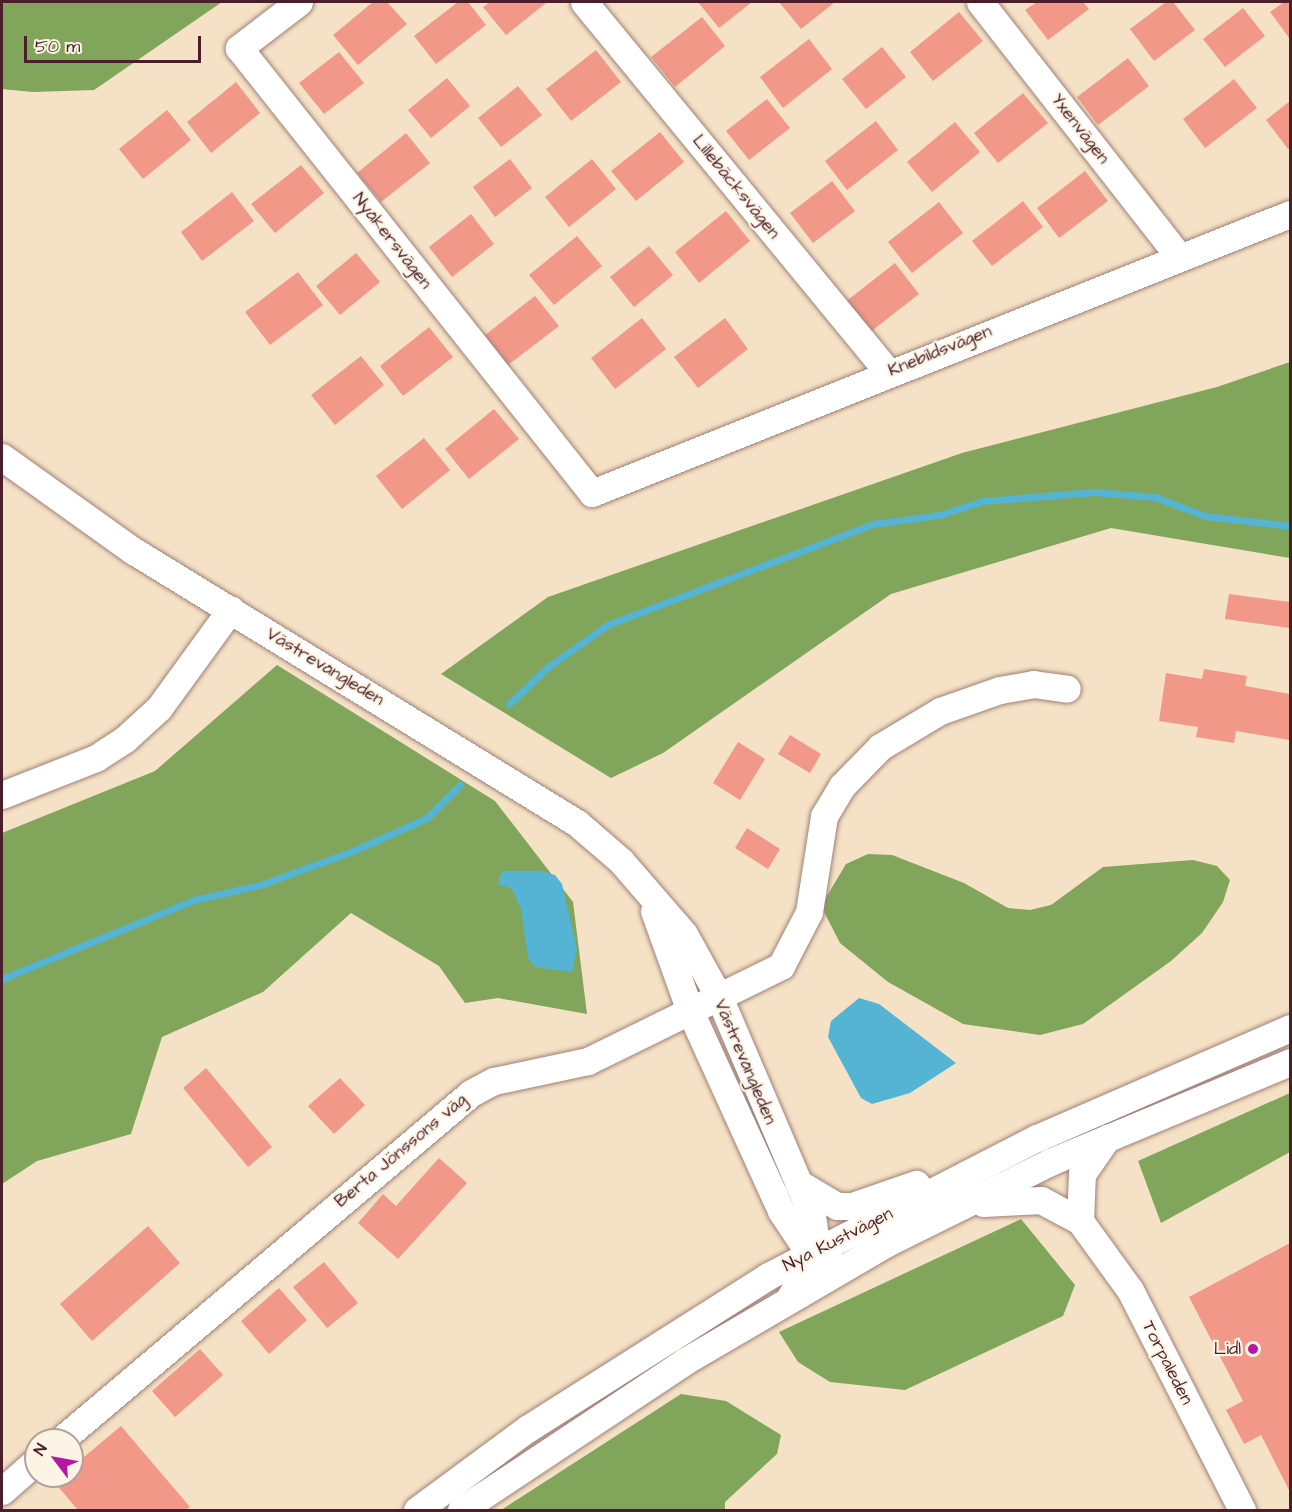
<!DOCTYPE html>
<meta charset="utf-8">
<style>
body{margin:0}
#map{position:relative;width:1292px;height:1512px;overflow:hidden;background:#f5e1c5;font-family:"Architects Daughter",sans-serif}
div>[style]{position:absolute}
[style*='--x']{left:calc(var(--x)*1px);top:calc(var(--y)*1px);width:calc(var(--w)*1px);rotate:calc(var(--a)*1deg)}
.forest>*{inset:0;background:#80a55b}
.water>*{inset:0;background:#55b4d4}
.stream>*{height:7px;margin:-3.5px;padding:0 3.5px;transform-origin:3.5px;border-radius:3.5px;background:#55b4d4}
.building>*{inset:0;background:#f19889}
.roads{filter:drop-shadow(0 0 2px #a08078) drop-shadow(0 0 2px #a08078)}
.minor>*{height:27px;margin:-13.5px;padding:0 13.5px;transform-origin:13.5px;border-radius:13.5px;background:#fff}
.dots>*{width:16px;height:16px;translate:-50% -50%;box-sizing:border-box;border:3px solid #fcf5e5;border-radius:50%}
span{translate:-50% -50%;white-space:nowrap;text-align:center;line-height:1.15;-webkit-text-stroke:4.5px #fcf5e5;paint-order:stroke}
.street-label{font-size:18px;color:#4a1f2b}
.poi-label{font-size:18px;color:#4a1f2b}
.right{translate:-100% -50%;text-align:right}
.frame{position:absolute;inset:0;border:3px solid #4a1f2b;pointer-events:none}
.north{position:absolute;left:24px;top:1428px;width:60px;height:60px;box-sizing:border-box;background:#fcf5e5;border:2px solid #b59f9b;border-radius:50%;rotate:302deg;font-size:16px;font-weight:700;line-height:24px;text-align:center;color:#4a1f2b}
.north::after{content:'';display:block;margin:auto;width:21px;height:27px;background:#b5179e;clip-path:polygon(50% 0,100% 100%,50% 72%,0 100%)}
.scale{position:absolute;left:24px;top:36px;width:177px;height:27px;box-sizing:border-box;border:3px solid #4a1f2b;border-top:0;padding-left:8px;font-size:18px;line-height:21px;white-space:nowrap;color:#4a1f2b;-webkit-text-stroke:4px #fcf5e5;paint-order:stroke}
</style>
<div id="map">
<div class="forest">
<div style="clip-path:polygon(2px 2px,222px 2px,94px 90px,33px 92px,2px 89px)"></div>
<div style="clip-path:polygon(1290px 362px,1290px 558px,1111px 528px,891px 594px,663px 753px,611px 778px,441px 674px,548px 597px,962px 453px,1217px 387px)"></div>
<div style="clip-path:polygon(277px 665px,495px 801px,573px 902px,587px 1014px,498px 998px,465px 1003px,439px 966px,351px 913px,263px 992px,162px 1037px,131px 1134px,37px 1161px,2px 1184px,2px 833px,155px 771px)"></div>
<div style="clip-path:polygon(868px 854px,892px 855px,964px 883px,1008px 908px,1030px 910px,1051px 905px,1103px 867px,1193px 860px,1217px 866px,1230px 880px,1223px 902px,1202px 933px,1171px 961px,1083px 1024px,1040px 1035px,963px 1024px,888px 982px,840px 943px,821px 906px,846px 864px)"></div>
<div style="clip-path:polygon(1290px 1093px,1290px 1152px,1161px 1223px,1138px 1161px)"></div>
<div style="clip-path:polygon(1021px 1219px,1075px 1285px,1063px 1316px,905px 1390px,830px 1382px,798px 1362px,779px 1332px)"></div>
<div style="clip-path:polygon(681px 1394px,726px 1401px,781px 1435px,777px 1454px,725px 1502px,725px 1510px,501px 1510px)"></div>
</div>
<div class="water">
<div style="clip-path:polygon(502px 871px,541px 871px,555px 875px,562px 884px,577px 949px,572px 972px,535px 967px,528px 958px,521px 909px,512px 889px,498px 884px)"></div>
<div style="clip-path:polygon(859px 998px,879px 1004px,956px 1063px,910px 1093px,872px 1104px,861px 1098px,828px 1037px,831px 1021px)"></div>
</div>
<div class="stream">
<div style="--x:509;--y:704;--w:54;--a:-43.5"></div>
<div style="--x:548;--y:667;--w:72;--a:-35.4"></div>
<div style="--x:607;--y:625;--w:285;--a:-20.8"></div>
<div style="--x:873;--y:524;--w:67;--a:-7.8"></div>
<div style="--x:939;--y:515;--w:46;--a:-17.7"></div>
<div style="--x:983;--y:501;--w:111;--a:-4.6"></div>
<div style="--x:1094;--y:492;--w:61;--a:4.7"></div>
<div style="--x:1155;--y:497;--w:53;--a:20.8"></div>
<div style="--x:1205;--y:516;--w:86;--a:6.7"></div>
<div style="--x:2;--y:979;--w:208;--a:-22.4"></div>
<div style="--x:194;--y:900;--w:68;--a:-12.8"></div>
<div style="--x:260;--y:885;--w:99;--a:-20.1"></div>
<div style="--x:353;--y:851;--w:81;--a:-24"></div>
<div style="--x:427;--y:818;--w:47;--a:-45"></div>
</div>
<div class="building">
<div style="clip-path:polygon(373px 2px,387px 2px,407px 24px,358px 65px,333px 35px)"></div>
<div style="clip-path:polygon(458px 2px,468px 2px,486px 25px,436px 64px,414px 36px)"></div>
<div style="clip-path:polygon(490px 2px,545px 2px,546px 3px,506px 35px,483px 7px)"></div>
<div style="clip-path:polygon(698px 2px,752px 2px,719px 28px)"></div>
<div style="clip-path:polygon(779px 2px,835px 2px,801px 29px)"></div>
<div style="clip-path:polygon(1037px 2px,1083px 2px,1089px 9px,1048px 40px,1025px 10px)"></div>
<div style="clip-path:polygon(1166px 2px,1173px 2px,1195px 30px,1154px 61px,1130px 29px)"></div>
<div style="clip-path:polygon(1284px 2px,1290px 2px,1290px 39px,1270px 12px)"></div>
<div style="clip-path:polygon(1243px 8px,1265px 36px,1225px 67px,1203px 39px)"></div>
<div style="clip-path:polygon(959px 12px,983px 41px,933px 81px,910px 52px)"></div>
<div style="clip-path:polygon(702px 17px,725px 46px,675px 87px,651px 57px)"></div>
<div style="clip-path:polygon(809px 39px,832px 69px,783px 108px,760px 77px)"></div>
<div style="clip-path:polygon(882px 47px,906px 77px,866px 109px,842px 79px)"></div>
<div style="clip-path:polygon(596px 50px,621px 82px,571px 121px,546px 89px)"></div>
<div style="clip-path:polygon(339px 52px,364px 83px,324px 114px,299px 83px)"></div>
<div style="clip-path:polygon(1128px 58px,1149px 86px,1098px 125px,1077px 97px)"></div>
<div style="clip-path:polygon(447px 78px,470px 106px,431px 138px,408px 110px)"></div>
<div style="clip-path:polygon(1234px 79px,1257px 108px,1205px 148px,1183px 119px)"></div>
<div style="clip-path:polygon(236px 82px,260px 113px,211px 153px,187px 122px)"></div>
<div style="clip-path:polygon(518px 86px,542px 115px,501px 147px,478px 118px)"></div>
<div style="clip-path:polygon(1023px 93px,1048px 123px,998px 163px,974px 133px)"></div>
<div style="clip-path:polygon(767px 99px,790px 128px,749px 160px,726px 131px)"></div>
<div style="clip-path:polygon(1290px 101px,1290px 147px,1288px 149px,1266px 120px)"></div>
<div style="clip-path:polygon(167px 110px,191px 140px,143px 179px,119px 149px)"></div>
<div style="clip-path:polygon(876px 121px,898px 150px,847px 190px,825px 161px)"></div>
<div style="clip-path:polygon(955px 122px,980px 152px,932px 192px,907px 162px)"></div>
<div style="clip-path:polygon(660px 132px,684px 162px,636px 201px,611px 171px)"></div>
<div style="clip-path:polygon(406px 133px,430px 163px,381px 202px,357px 173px)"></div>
<div style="clip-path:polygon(510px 159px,532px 188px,495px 217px,473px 187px)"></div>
<div style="clip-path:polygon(592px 159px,616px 189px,569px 227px,545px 197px)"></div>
<div style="clip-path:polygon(301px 165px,324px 193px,275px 233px,251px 204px)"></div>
<div style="clip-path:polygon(1085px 171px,1108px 201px,1059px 238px,1037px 208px)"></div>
<div style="clip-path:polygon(832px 181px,855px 211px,813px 243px,790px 213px)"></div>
<div style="clip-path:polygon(232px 192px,254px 221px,202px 261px,181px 232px)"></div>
<div style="clip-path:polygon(1023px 201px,1043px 227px,992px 266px,972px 241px)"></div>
<div style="clip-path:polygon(939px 202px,963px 233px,912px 273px,888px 242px)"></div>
<div style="clip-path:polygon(726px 211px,750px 241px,699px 283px,675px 252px)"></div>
<div style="clip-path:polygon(471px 214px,494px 244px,452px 277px,429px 247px)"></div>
<div style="clip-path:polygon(577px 236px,602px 266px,554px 305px,529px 275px)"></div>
<div style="clip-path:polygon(649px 246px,673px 275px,634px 307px,610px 277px)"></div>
<div style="clip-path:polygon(356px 253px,380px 282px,340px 315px,316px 286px)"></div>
<div style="clip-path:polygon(895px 263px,919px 294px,869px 333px,844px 303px)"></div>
<div style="clip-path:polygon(298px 272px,323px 305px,270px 345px,245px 312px)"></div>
<div style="clip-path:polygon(535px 296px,559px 326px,508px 365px,485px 335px)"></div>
<div style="clip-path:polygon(642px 318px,666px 349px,615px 389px,591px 358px)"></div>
<div style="clip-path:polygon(725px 318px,748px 349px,698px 388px,674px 357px)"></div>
<div style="clip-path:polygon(429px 327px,453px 357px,403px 396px,380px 366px)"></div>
<div style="clip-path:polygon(361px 356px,384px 385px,335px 425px,311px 395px)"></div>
<div style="clip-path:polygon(494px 409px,519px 439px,469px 479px,445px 449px)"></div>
<div style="clip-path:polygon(424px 438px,450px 470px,402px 509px,376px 476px)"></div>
<div style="clip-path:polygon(1229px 594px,1290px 602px,1290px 628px,1225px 619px)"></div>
<div style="clip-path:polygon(1204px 669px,1247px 676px,1245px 686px,1290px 694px,1290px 740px,1236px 731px,1234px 743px,1196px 737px,1198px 727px,1159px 721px,1166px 673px,1202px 679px)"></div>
<div style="clip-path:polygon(790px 735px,821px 754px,810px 773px,778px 754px)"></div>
<div style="clip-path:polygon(738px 742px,765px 759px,740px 800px,713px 783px)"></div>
<div style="clip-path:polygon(747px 828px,780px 849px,768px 869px,735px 848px)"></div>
<div style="clip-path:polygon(206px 1068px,272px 1147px,248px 1167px,183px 1088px)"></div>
<div style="clip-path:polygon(340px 1078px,365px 1105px,334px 1134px,308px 1106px)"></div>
<div style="clip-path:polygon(439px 1158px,467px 1183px,398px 1259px,358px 1223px,383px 1194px,396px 1206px)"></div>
<div style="clip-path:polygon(148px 1226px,180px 1263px,92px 1341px,60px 1304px)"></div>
<div style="clip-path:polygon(1290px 1243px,1290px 1492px,1261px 1435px,1244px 1444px,1226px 1410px,1243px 1401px,1189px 1297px)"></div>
<div style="clip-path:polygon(324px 1262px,358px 1303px,327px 1328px,293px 1287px)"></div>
<div style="clip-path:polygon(279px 1288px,307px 1320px,269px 1354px,241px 1321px)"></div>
<div style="clip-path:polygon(200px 1349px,223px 1375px,175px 1417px,152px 1391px)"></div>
<div style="clip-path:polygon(121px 1426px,190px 1507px,185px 1510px,78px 1510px,54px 1482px,72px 1476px,72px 1467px)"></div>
</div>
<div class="roads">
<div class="minor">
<div style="--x:299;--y:2;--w:76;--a:142.5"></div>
<div style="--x:239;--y:48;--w:568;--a:51.58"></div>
<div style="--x:592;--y:493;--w:752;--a:-21.79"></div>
<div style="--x:584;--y:2;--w:479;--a:50.6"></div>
<div style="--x:980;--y:2;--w:323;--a:52"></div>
<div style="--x:2;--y:457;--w:160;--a:35.6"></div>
<div style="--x:132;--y:550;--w:522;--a:31.53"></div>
<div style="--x:577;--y:823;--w:58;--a:40.8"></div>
<div style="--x:621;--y:861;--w:96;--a:49.2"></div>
<div style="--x:684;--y:934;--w:74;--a:61"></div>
<div style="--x:720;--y:999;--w:235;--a:66.9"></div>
<div style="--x:812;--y:1215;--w:36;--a:82"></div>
<div style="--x:817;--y:1251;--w:56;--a:120.3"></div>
<div style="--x:2;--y:795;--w:101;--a:-21.5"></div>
<div style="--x:96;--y:758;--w:35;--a:-33"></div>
<div style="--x:125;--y:739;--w:46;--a:-42.4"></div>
<div style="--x:159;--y:708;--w:122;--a:-54"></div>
<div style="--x:654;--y:911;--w:106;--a:70.2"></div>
<div style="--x:690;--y:1011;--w:220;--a:65.5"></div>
<div style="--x:781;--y:1211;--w:43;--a:56.3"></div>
<div style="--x:805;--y:1247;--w:26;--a:25"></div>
<div style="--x:798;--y:1183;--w:45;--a:30.5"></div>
<div style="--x:837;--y:1206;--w:15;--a:0"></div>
<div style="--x:852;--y:1206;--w:68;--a:-19"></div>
<div style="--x:983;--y:1203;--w:58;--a:-3"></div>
<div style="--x:1041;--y:1200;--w:44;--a:28.3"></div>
<div style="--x:1080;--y:1221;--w:85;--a:54.1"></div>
<div style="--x:1130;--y:1290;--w:247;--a:63"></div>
<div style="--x:1080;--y:1221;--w:47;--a:-87.6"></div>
<div style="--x:1082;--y:1174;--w:44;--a:-55.2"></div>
<div style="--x:61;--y:1440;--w:537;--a:-40.24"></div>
<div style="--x:471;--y:1093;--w:26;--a:-28"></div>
<div style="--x:494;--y:1081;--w:96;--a:-12"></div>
<div style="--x:588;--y:1061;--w:215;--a:-26.2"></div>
<div style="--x:781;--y:966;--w:61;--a:-62.6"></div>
<div style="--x:809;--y:912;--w:97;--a:-81.1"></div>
<div style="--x:824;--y:816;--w:35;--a:-59"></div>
<div style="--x:842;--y:786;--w:54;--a:-45.7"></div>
<div style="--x:880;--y:747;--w:70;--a:-31"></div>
<div style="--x:940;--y:711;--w:64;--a:-19.3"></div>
<div style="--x:1000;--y:690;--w:34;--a:-10"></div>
<div style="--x:1033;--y:684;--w:34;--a:8"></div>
<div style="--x:2;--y:1491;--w:45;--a:-41.4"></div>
<div style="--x:417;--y:1510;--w:137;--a:-36.4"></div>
<div style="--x:527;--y:1429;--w:285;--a:-32.4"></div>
<div style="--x:768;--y:1276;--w:302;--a:-27.2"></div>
<div style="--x:1037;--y:1138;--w:276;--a:-23.5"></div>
<div style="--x:461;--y:1510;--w:269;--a:-33.6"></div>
<div style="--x:685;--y:1361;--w:234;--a:-30.3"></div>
<div style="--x:887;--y:1243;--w:182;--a:-26.4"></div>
<div style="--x:1050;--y:1162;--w:260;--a:-22.6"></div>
</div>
</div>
<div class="dots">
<div style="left:1253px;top:1349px;background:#b5179e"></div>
</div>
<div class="street-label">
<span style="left:1080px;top:129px;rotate:52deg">Yxenvägen</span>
<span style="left:736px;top:187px;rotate:51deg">Lillebäcksvägen</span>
<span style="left:392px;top:241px;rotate:52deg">Nyåkersvägen</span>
<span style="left:940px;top:351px;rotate:-22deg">Knebildsvägen</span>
<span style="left:325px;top:667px;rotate:31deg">Västrevångleden</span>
<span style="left:745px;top:1062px;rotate:67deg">Västrevångleden</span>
<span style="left:401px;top:1151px;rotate:-40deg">Berta Jönssons väg</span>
<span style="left:838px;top:1240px;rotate:-27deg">Nya Kustvägen</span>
<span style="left:1167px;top:1363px;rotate:63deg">Torpaleden</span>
</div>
<div class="poi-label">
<span class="right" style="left:1241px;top:1349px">Lidl</span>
</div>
<div class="frame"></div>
<div class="north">N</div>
<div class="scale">50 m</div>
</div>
